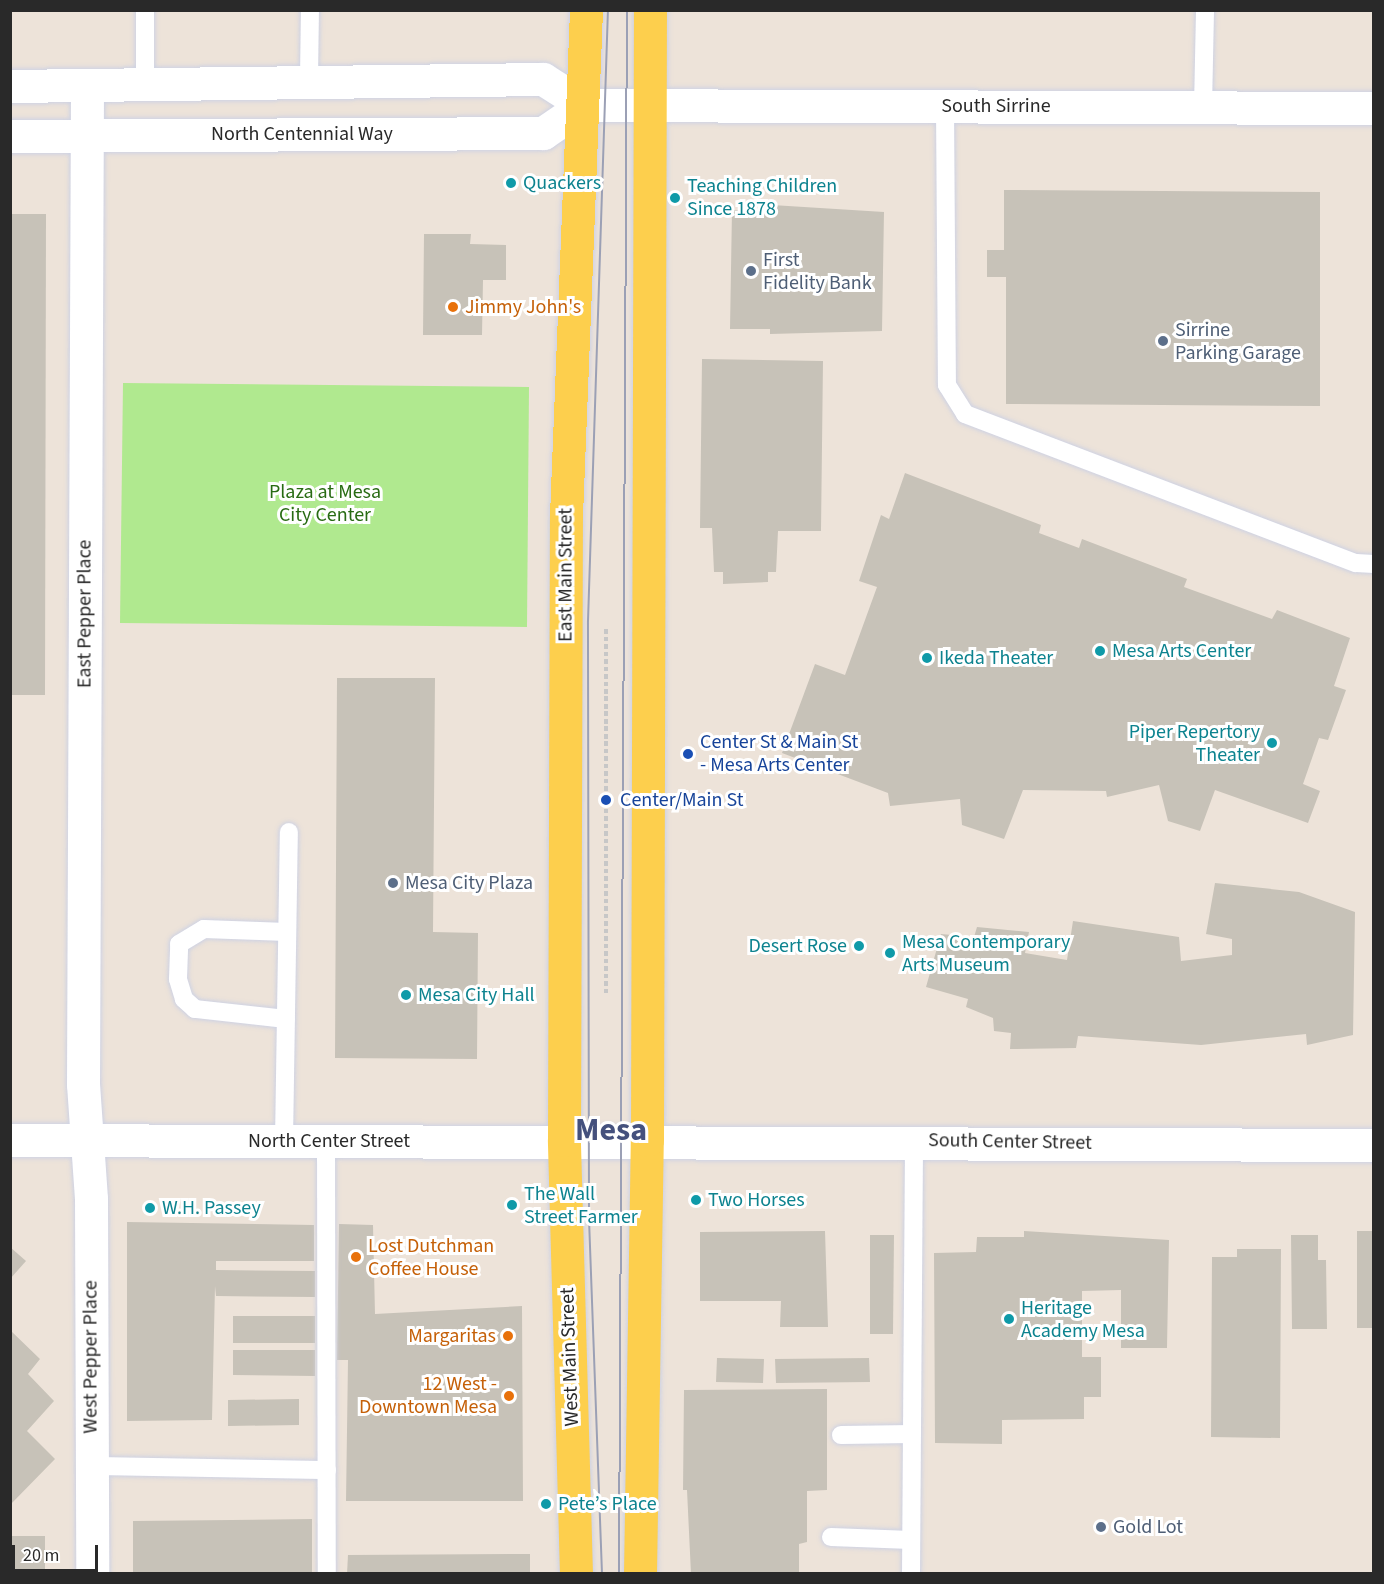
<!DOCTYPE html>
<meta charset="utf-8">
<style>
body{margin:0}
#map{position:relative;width:1384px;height:1584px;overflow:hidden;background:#ede3d9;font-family:"Source Sans 3",sans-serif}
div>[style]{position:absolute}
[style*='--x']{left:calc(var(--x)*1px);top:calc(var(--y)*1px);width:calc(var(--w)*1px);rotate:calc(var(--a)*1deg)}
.green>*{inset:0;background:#b0e98f}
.building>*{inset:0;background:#c7c2b8}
.path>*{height:4px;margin-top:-2px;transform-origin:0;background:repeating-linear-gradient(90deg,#c7c7c7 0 4.5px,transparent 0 7.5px)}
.roads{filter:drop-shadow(0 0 2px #ced2e3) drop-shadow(0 0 2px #ced2e3)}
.service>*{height:18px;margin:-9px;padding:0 9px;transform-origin:9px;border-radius:9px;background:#fff}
.minor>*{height:33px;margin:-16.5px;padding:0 16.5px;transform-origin:16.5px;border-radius:16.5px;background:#fff}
.tertiary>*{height:33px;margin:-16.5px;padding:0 16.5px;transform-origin:16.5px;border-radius:16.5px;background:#fff}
.primary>*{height:33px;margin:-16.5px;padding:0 16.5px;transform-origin:16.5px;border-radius:16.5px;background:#fdcf4d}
.tram>*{height:1.5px;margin:-0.75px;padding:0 0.75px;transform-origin:0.75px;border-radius:0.75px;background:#9ba0b5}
.dots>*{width:16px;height:16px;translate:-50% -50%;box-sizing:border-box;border:3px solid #fff;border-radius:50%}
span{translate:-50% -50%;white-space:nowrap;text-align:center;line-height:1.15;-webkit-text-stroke:6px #fff;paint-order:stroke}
.street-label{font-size:20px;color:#292929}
.culture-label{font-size:20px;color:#0d838f}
.left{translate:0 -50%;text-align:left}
.right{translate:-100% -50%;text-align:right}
.service-label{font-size:20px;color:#4e5e75}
.food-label{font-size:20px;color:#c56008}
.park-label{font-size:20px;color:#286b13}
.transit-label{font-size:20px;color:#164399}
.town-label{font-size:32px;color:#45517d;font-weight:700}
.frame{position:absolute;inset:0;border:12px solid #292929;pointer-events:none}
.scale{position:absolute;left:12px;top:1545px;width:86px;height:27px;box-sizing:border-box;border:3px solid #292929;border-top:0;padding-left:8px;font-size:18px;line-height:21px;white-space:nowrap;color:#292929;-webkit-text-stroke:4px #fff;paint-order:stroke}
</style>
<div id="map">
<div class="green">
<div style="clip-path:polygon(123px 383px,529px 387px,527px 627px,120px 623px)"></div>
</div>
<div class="building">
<div style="clip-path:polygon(1004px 190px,1320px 192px,1320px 406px,1006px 404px,1006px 277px,987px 277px,987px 250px,1004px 250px)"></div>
<div style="clip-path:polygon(772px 205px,884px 212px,882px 331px,770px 334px,770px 329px,730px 329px,732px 210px,772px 210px)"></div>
<div style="clip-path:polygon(10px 214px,46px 214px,45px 695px,10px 695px)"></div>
<div style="clip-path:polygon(424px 234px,471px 234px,470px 244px,506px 245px,506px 280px,483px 280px,482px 335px,423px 335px)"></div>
<div style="clip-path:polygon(702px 359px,823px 361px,821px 531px,778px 531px,776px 572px,768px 572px,768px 582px,723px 584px,723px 572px,714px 572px,712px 528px,700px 528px)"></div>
<div style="clip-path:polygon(905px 473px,1041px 525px,1039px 533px,1079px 548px,1082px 539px,1187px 579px,1184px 587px,1272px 619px,1277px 610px,1350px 638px,1334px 686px,1346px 690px,1328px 740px,1319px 738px,1303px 784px,1320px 791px,1308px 823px,1215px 790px,1200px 831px,1168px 821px,1159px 785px,1107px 797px,1106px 791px,1023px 790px,1004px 839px,962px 825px,960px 799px,890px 806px,888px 793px,782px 753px,815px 664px,845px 675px,877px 587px,859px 581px,881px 515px,889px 519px)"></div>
<div style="clip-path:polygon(337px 678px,435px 678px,433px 932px,478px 933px,477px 1059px,335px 1058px)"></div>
<div style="clip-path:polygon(1215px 883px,1299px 892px,1355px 912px,1353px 1035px,1307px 1045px,1306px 1034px,1201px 1045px,1078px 1036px,1076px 1048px,1010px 1049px,1011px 1033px,994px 1031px,993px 1018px,966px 1007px,968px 999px,926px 987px,941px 934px,974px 937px,977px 927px,1029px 932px,1025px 953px,1067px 960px,1073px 921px,1179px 937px,1181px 961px,1232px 955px,1232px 939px,1206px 934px)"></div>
<div style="clip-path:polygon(127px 1222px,314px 1225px,314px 1261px,216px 1261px,216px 1270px,315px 1271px,315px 1297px,216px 1296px,215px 1286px,212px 1420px,127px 1421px)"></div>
<div style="clip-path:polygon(339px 1224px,373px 1225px,375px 1314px,522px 1306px,523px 1501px,346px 1501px,348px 1360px,337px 1360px)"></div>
<div style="clip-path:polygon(825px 1231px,828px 1327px,780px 1327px,781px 1301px,700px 1301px,700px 1232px)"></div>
<div style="clip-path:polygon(1024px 1231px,1169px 1240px,1167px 1348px,1121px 1348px,1121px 1290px,1082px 1291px,1082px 1357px,1101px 1357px,1101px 1397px,1084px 1397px,1084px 1419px,1002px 1420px,1002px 1444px,935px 1443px,934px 1253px,976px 1252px,977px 1237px,1024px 1237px)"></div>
<div style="clip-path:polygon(1357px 1231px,1374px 1231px,1374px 1328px,1357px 1328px)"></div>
<div style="clip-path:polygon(870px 1235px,894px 1235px,893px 1334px,870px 1334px)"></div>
<div style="clip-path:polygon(1291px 1235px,1318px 1235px,1318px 1260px,1326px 1260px,1327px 1329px,1292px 1329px)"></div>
<div style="clip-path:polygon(10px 1247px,26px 1261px,10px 1279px)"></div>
<div style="clip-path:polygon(1237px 1249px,1281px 1249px,1280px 1438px,1211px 1437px,1212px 1257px,1237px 1257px)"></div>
<div style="clip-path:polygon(233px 1316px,315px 1316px,315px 1343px,233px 1343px)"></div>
<div style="clip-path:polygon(10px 1330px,40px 1359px,28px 1374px,54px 1401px,27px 1431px,55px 1459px,10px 1505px)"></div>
<div style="clip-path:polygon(233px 1350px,315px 1350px,315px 1376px,233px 1375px)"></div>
<div style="clip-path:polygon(717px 1358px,764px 1359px,763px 1383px,716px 1382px)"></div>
<div style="clip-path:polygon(869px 1358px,870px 1382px,776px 1383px,775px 1359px)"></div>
<div style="clip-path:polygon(827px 1389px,827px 1490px,807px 1491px,807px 1542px,799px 1544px,799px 1574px,691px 1574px,687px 1490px,683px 1490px,684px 1390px)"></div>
<div style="clip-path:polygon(299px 1399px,299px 1425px,228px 1426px,228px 1400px)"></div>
<div style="clip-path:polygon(312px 1519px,312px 1574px,133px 1574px,133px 1521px)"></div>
<div style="clip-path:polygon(10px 1536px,45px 1536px,45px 1574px,10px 1574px)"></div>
<div style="clip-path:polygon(530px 1554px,530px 1574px,347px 1574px,348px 1555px)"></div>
</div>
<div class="path">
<div style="--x:606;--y:629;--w:366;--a:90"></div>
</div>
<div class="roads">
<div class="service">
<div style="--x:309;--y:78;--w:68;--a:-89.2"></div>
<div style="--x:145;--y:87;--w:77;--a:-90"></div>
<div style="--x:945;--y:106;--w:279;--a:89.6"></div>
<div style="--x:947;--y:385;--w:34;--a:58"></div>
<div style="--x:965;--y:414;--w:418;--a:20.9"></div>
<div style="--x:1356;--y:563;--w:18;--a:3"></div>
<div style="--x:1203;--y:107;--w:97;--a:-88.8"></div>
<div style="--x:286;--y:1019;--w:92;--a:-173.7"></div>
<div style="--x:195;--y:1009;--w:15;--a:-138"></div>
<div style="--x:184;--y:999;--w:21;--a:-107"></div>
<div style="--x:178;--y:979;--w:35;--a:-88"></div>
<div style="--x:179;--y:944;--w:29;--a:-31"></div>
<div style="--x:204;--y:929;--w:83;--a:2.1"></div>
<div style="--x:284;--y:1141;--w:309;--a:-89.1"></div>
<div style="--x:326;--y:1141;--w:433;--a:89.9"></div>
<div style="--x:841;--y:1435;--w:71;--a:-0.8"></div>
<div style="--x:92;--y:1466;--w:235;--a:1"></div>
<div style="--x:831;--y:1537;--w:80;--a:2.1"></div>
<div style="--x:911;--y:1574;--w:433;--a:-89.6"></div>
</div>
<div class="minor">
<div style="--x:10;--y:86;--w:533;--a:-0.75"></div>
<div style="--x:543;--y:79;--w:49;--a:32.4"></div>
<div style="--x:584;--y:105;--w:790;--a:0.22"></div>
<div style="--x:87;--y:87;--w:997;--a:90.23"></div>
<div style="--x:83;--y:1084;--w:115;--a:86"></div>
<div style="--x:91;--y:1199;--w:375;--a:89.8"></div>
<div style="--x:10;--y:136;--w:533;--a:-0.32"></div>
<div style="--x:543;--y:133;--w:50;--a:-34.3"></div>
</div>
<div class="tertiary">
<div style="--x:10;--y:1140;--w:1364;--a:0.21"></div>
</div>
<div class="primary">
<div style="--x:576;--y:1574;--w:434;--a:-91.6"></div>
<div style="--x:564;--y:1140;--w:625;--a:-89.82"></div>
<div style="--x:566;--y:515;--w:505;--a:-87.73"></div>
<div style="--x:640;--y:1574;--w:434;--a:-89.1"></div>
<div style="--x:647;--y:1140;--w:1130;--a:-89.85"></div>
</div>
</div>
<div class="tram">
<div style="--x:602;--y:1574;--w:355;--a:-92.1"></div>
<div style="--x:589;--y:1219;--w:598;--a:-90.1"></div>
<div style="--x:588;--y:621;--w:611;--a:-88.13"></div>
<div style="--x:619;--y:1574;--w:1564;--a:-89.71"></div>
</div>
<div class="dots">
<div style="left:511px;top:183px;background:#0f9aa8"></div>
<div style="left:675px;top:198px;background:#0f9aa8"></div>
<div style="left:751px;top:271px;background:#5c6f8a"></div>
<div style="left:453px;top:307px;background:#e8710a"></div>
<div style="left:1163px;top:341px;background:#5c6f8a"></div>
<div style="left:1100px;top:651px;background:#0f9aa8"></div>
<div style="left:927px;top:658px;background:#0f9aa8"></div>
<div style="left:1272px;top:743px;background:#0f9aa8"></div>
<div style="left:688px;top:754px;background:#1a4fb4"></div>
<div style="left:606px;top:800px;background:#1a4fb4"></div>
<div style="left:393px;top:883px;background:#5c6f8a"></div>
<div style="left:859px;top:946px;background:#0f9aa8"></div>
<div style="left:890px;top:953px;background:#0f9aa8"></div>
<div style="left:406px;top:995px;background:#0f9aa8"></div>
<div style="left:696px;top:1200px;background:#0f9aa8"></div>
<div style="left:512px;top:1205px;background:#0f9aa8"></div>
<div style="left:150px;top:1208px;background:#0f9aa8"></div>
<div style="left:356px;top:1257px;background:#e8710a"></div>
<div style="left:1009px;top:1319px;background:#0f9aa8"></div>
<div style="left:508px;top:1336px;background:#e8710a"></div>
<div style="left:509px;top:1396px;background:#e8710a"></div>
<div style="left:546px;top:1504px;background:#0f9aa8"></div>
<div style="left:1101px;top:1527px;background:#5c6f8a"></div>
</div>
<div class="street-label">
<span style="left:996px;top:106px">South Sirrine</span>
<span style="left:302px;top:134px">North Centennial Way</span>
<span style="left:566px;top:575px;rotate:-90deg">East Main Street</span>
<span style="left:85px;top:614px;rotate:-90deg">East Pepper Place</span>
<span style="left:329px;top:1141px">North Center Street</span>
<span style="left:1010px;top:1142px;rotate:1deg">South Center Street</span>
<span style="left:91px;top:1357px;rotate:-90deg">West Pepper Place</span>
<span style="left:570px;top:1357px;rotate:-92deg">West Main Street</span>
</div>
<div class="culture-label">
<span class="left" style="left:523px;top:183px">Quackers</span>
<span class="left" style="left:687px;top:198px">Teaching Children<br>Since 1878</span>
<span class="left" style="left:1112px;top:651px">Mesa Arts Center</span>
<span class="left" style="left:939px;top:658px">Ikeda Theater</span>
<span class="right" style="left:1260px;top:744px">Piper Repertory<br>Theater</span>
<span class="left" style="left:902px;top:954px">Mesa Contemporary<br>Arts Museum</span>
<span class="right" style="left:847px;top:946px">Desert Rose</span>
<span class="left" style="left:418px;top:995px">Mesa City Hall</span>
<span class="left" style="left:524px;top:1206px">The Wall<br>Street Farmer</span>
<span class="left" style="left:708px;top:1200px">Two Horses</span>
<span class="left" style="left:162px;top:1208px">W.H. Passey</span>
<span class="left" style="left:1021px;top:1320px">Heritage<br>Academy Mesa</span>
<span class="left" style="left:558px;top:1504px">Pete’s Place</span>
</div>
<div class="service-label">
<span class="left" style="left:763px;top:272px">First<br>Fidelity Bank</span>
<span class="left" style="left:1175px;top:342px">Sirrine<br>Parking Garage</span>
<span class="left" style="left:405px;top:883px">Mesa City Plaza</span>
<span class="left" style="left:1113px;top:1527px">Gold Lot</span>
</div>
<div class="food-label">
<span class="left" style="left:465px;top:307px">Jimmy John's</span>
<span class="left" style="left:368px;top:1258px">Lost Dutchman<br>Coffee House</span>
<span class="right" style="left:496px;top:1336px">Margaritas</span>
<span class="right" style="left:497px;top:1396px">12 West -<br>Downtown Mesa</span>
</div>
<div class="park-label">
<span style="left:325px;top:504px">Plaza at Mesa<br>City Center</span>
</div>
<div class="transit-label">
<span class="left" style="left:700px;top:754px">Center St &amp; Main St<br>- Mesa Arts Center</span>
<span class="left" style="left:620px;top:800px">Center/Main St</span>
</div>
<div class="town-label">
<span style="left:611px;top:1130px">Mesa</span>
</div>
<div class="frame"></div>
<div class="scale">20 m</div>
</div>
